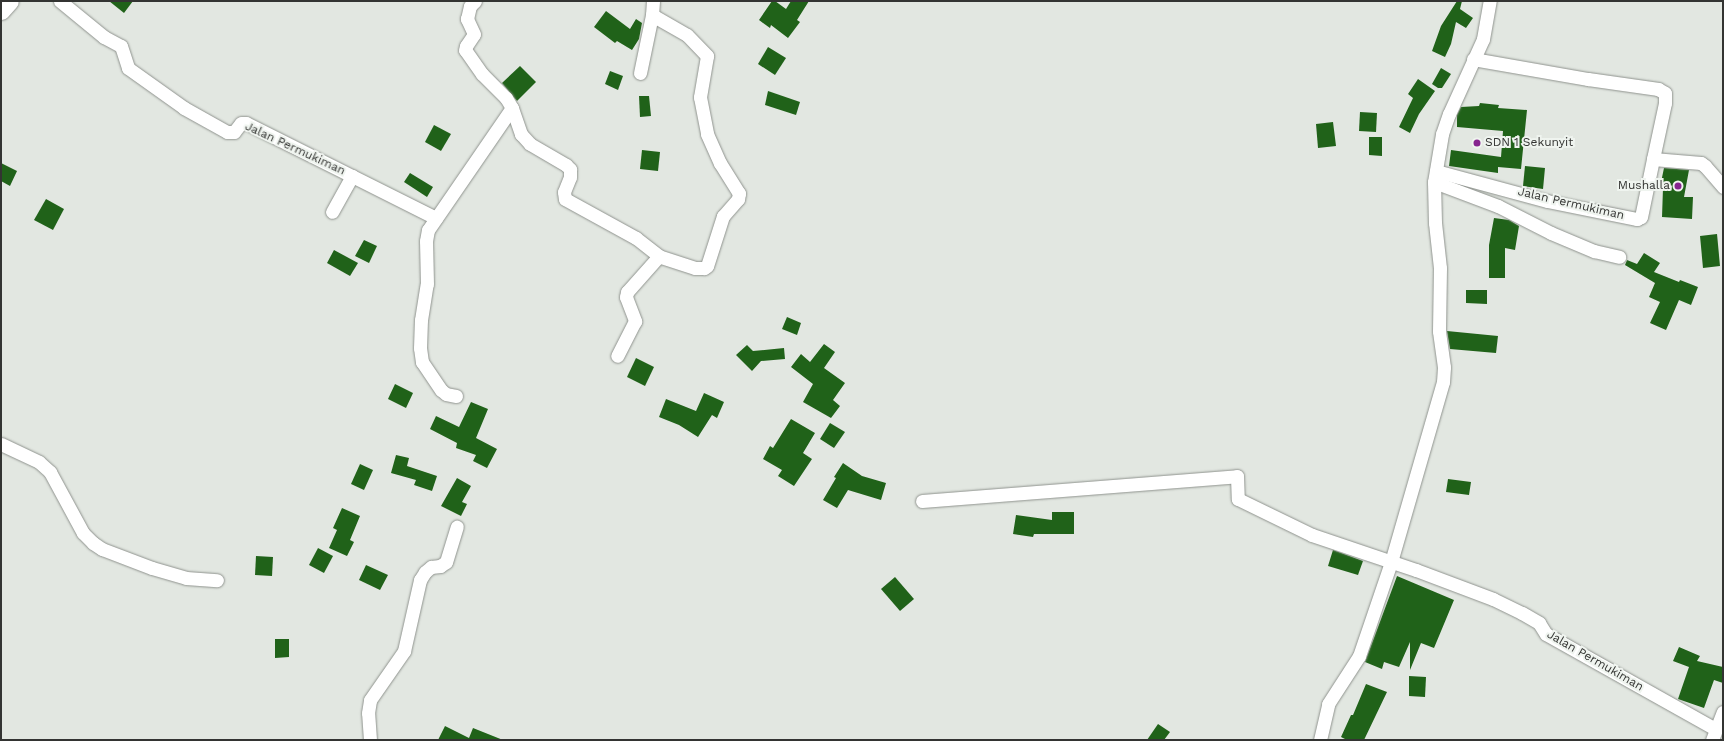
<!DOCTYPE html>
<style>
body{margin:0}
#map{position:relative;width:1724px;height:741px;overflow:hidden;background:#e2e7e1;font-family:"Work Sans",sans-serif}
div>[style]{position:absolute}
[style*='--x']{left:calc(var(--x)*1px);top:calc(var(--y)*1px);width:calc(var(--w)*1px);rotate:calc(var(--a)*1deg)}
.building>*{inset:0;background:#206219}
.roads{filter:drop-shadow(0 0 1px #8f938e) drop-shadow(0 0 1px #8f938e)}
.minor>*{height:13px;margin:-6.5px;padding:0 6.5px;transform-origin:6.5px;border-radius:6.5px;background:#fff}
.tertiary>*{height:17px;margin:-8.5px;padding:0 8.5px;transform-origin:8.5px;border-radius:8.5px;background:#fff}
.dots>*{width:11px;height:11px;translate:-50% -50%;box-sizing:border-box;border:2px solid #eff4ef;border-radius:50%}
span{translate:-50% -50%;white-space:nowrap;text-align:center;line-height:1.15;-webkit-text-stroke:4px #eff4ef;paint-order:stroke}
.poi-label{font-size:12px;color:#333432}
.left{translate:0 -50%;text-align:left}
.right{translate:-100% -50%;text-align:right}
.street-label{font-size:12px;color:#333432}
.frame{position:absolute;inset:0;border:2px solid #333432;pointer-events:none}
</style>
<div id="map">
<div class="building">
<div style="clip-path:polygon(109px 1px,133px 1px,124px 13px)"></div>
<div style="clip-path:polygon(772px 1px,775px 1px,786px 9px,791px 1px,809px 1px,797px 20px,800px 22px,788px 38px,771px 25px,770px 28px,759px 20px)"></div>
<div style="clip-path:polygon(1457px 1px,1462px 1px,1460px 9px,1473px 18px,1466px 28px,1456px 22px,1451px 44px,1445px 57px,1432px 51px,1441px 26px)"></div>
<div style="clip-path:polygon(606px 11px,630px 29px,636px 19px,642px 23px,639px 39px,632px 50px,617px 41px,615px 43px,594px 27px)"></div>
<div style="clip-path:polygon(768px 47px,786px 58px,775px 75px,758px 64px)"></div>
<div style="clip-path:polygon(520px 66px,536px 82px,517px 101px,502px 83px)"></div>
<div style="clip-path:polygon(1441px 68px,1451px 74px,1442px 88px,1438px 88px,1432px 84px)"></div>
<div style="clip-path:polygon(610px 71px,623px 76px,618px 90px,605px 84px)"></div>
<div style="clip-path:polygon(1418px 79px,1435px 91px,1419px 114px,1410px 133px,1399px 127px,1413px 98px,1408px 94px)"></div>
<div style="clip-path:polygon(768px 91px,800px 102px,796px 115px,765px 105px)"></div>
<div style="clip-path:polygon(639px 96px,649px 96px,651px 116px,640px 117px)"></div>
<div style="clip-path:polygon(1480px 103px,1499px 105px,1498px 108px,1527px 110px,1521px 169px,1498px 167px,1498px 173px,1449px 166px,1451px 150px,1501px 157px,1503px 131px,1457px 127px,1457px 115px,1461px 107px,1479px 106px)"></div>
<div style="clip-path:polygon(1360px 112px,1377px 113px,1376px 132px,1359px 131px)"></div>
<div style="clip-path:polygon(1333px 122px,1336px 146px,1318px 148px,1316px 124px)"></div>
<div style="clip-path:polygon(434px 125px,451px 134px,441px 151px,425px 142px)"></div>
<div style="clip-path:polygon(1369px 137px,1382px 137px,1382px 156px,1369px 155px)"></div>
<div style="clip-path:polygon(642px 150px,660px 152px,658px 171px,640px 169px)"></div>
<div style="clip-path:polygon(1px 163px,17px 171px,10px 186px,1px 181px)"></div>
<div style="clip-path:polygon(1525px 166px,1545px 168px,1543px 189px,1523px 186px)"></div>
<div style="clip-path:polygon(1664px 168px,1689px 170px,1684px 197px,1693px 197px,1692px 219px,1662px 217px,1663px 188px,1660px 187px)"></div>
<div style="clip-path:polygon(410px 173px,433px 187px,427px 197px,404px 182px)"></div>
<div style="clip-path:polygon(46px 199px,64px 209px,53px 230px,34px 220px)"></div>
<div style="clip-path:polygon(1494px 218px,1509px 220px,1519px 226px,1515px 250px,1505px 248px,1505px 278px,1489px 278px,1489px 245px)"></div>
<div style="clip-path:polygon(1717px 234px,1720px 266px,1703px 268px,1700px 236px)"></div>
<div style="clip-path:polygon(364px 240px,377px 246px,369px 263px,355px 256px)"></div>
<div style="clip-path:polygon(334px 250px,358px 263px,350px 276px,327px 263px)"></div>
<div style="clip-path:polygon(1644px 253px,1660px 263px,1654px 272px,1679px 282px,1680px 280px,1698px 287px,1691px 305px,1679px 300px,1666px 330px,1650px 323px,1660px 302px,1649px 297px,1655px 283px,1625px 265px,1627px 260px,1637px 264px)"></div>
<div style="clip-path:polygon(1466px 290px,1487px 290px,1487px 304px,1466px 303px)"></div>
<div style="clip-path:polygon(787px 317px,801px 323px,797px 335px,782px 329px)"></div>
<div style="clip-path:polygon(1447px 331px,1498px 336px,1496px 353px,1450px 349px)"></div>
<div style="clip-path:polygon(824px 344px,835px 352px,824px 368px,845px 383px,833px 400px,840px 406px,831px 418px,803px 402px,813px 384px,791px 367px,801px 354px,810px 362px)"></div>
<div style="clip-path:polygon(747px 345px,753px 351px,784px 348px,785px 359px,761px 361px,752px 371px,736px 355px)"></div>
<div style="clip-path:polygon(636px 358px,654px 367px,645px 386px,627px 377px)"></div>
<div style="clip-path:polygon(395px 384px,413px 393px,406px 408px,388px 399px)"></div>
<div style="clip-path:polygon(704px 393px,724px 402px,717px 418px,712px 415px,698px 437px,679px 425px,659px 417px,666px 399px,696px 411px)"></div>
<div style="clip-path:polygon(471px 402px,488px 409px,476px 438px,497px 449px,487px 468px,473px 461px,476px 455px,456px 448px,457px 443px,430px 429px,436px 416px,459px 427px)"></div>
<div style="clip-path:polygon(791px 419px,815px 433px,803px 453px,812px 459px,794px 486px,778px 476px,782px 470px,763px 459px,770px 446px,773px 448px)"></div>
<div style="clip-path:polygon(830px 423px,845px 432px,834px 448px,820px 439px)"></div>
<div style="clip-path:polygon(396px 455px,409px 458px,407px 466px,437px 476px,432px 491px,414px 485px,416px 480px,391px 473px)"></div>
<div style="clip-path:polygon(843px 463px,862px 476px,886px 483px,881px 500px,848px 490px,837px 508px,823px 500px,836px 478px,834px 477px)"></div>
<div style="clip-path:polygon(360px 464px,373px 470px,364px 490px,351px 484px)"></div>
<div style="clip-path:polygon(457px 478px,471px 486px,462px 502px,467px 504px,461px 516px,441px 506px)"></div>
<div style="clip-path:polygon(1448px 479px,1471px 482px,1469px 495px,1446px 492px)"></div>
<div style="clip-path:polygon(342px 508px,360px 516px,350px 540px,354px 542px,347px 556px,329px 548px,337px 530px,333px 528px)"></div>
<div style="clip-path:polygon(1052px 512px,1074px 512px,1074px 534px,1034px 534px,1033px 537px,1013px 534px,1016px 515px,1052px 520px)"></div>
<div style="clip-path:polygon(318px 548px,333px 556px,324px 573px,309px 565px)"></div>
<div style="clip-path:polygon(1333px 550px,1363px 561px,1358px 575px,1328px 566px)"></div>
<div style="clip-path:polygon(256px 556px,273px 557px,272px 576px,255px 575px)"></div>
<div style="clip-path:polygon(366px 565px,388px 575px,380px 590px,359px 580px)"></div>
<div style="clip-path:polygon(1397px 576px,1454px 600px,1434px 648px,1421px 643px,1410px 670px,1410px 642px,1399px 667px,1384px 662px,1382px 669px,1365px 662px)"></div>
<div style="clip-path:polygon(895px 577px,914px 599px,900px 611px,881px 589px)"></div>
<div style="clip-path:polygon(275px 639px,289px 639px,289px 657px,275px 658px)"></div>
<div style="clip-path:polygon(1679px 647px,1700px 656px,1697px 661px,1723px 667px,1723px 683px,1714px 680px,1704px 708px,1678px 699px,1689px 667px,1673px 661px)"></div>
<div style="clip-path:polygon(1409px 676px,1426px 677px,1425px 697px,1409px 696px)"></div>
<div style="clip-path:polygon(1366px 684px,1387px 692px,1364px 740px,1347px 740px,1341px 737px,1351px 715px,1353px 715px)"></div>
<div style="clip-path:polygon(1158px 724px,1170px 732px,1164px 740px,1147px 740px)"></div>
<div style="clip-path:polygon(445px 726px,469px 738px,473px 728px,503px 740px,438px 740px)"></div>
</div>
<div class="roads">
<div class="minor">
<div style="--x:60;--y:1;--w:57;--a:39.3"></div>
<div style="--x:104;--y:37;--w:19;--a:28"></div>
<div style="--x:121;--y:46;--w:23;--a:72"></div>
<div style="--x:128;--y:68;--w:69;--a:35.5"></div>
<div style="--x:184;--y:108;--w:49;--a:29.2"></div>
<div style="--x:227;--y:132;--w:7;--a:0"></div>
<div style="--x:234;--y:132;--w:11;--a:-52"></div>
<div style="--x:241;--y:123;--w:5;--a:0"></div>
<div style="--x:246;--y:123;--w:119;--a:26.6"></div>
<div style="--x:352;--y:176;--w:41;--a:119.1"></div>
<div style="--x:653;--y:1;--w:14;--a:94"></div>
<div style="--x:652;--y:15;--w:40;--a:29.7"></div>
<div style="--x:687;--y:35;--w:29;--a:46"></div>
<div style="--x:707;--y:56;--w:42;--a:99.7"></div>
<div style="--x:700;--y:97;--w:38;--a:79"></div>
<div style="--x:707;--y:134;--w:32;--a:66"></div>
<div style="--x:720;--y:163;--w:36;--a:58"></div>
<div style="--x:739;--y:193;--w:6;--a:99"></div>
<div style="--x:738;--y:199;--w:23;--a:131"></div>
<div style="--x:723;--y:216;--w:52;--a:107.7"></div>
<div style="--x:707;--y:266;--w:4;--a:146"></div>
<div style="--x:704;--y:268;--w:9;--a:180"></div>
<div style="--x:695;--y:268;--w:38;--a:-162"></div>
<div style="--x:1473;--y:59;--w:117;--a:9.9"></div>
<div style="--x:1588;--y:79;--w:71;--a:8.1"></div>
<div style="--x:1658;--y:89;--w:8;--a:30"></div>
<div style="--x:1665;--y:93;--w:10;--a:90"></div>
<div style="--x:1665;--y:103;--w:57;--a:102.1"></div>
<div style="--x:640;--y:73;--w:59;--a:-78.3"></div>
<div style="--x:512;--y:108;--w:28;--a:71"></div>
<div style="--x:521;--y:134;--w:13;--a:48"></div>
<div style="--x:530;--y:144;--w:42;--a:30.3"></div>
<div style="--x:566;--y:165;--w:6;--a:45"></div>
<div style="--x:570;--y:169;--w:8;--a:90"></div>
<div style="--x:570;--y:177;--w:16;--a:112"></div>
<div style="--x:564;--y:192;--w:7;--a:82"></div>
<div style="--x:565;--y:199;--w:81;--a:28.8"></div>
<div style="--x:636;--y:238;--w:29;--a:38"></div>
<div style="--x:659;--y:256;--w:48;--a:131.6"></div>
<div style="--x:627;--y:292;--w:5;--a:101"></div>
<div style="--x:626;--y:297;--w:26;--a:69"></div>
<div style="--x:635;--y:321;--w:39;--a:117"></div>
<div style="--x:1436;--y:171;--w:115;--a:15.1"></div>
<div style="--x:1547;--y:201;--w:92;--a:11.3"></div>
<div style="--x:1637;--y:219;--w:4;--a:-27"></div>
<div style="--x:1641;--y:217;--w:59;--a:-78.3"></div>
<div style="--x:1653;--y:159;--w:48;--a:4.8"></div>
<div style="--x:1701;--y:163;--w:5;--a:37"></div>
<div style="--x:1705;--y:166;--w:28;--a:49"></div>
<div style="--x:352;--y:176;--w:94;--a:26.6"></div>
<div style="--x:1434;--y:182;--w:68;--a:20.6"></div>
<div style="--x:1498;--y:206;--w:59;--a:27"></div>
<div style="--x:1551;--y:233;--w:47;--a:22.7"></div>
<div style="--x:1594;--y:251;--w:26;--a:13"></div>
<div style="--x:456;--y:396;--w:10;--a:-169"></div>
<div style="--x:446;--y:394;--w:6;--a:-141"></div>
<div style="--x:441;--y:390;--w:34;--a:-124"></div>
<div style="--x:422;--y:362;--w:14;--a:-98"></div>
<div style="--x:420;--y:348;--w:28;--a:-88"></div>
<div style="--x:421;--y:320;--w:36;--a:-81"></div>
<div style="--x:427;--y:284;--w:43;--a:-91.3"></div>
<div style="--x:426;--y:241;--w:11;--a:-80"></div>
<div style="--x:428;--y:230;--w:148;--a:-55.5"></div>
<div style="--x:512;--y:108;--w:12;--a:-121"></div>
<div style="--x:506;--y:98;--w:34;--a:-135"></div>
<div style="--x:482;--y:74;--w:29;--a:-125"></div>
<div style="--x:465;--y:50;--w:4;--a:-76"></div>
<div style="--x:466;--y:46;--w:14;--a:-56"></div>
<div style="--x:474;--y:34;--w:17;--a:-115"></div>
<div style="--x:467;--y:19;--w:13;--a:-77"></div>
<div style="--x:470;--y:6;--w:7;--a:-45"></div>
<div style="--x:1;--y:444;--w:42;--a:25.3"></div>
<div style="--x:39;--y:462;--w:15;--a:42"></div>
<div style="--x:50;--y:472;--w:69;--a:61.6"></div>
<div style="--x:83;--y:533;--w:14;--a:45"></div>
<div style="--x:93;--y:543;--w:11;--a:34"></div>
<div style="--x:102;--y:549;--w:53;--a:20.8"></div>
<div style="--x:152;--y:568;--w:35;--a:16"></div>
<div style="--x:186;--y:578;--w:31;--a:4"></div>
<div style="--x:922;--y:501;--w:316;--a:-4.5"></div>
<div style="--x:1237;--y:476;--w:23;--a:88"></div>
<div style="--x:1238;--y:499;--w:82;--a:25.9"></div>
<div style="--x:1312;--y:535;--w:110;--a:18.6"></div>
<div style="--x:1416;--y:570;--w:82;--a:20.6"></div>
<div style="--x:1493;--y:599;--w:32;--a:26"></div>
<div style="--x:1522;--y:613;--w:20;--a:30"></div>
<div style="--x:1539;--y:623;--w:13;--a:58"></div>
<div style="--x:1546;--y:634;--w:194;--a:29.3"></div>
<div style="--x:370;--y:740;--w:27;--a:-94"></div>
<div style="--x:368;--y:713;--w:13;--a:-81"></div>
<div style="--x:370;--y:700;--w:60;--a:-55.2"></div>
<div style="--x:404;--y:651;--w:73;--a:-77.3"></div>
<div style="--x:420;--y:580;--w:9;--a:-58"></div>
<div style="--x:425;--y:572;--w:8;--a:-40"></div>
<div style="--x:431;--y:567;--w:9;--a:-6"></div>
<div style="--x:440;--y:566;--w:7;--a:-34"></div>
<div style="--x:446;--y:562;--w:37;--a:-73"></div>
<div style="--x:1320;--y:740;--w:37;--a:-77"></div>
<div style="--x:1328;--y:704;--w:57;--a:-57.1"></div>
<div style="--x:1359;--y:656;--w:99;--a:-71.2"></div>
<div style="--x:1391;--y:562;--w:187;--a:-73.9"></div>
<div style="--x:1443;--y:382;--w:15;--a:-86"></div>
<div style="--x:1444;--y:367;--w:36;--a:-98"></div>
<div style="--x:1439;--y:331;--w:63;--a:-89.1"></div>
<div style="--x:1440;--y:268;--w:45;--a:-96.3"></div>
<div style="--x:1435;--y:223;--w:41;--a:-91.4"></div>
<div style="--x:1434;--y:182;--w:49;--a:-80.5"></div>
<div style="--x:1442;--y:134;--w:21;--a:-71"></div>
<div style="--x:1449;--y:114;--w:82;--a:-65.6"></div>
<div style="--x:1483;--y:39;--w:39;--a:-80"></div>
<div style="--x:1712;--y:740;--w:30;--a:-69"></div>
</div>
<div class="tertiary">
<div style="--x:1;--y:11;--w:13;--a:-48"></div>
</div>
</div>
<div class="dots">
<div style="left:1477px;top:143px;background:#86258e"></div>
<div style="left:1678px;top:186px;background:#86258e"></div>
</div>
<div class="poi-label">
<span class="left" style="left:1485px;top:143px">SDN 1 Sekunyit</span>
<span class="right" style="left:1670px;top:186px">Mushalla</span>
</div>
<div class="street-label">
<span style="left:295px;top:149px;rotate:25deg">Jalan Permukiman</span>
<span style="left:1571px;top:204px;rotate:13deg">Jalan Permukiman</span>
<span style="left:1595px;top:661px;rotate:30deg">Jalan Permukiman</span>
</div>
<div class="frame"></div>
</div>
